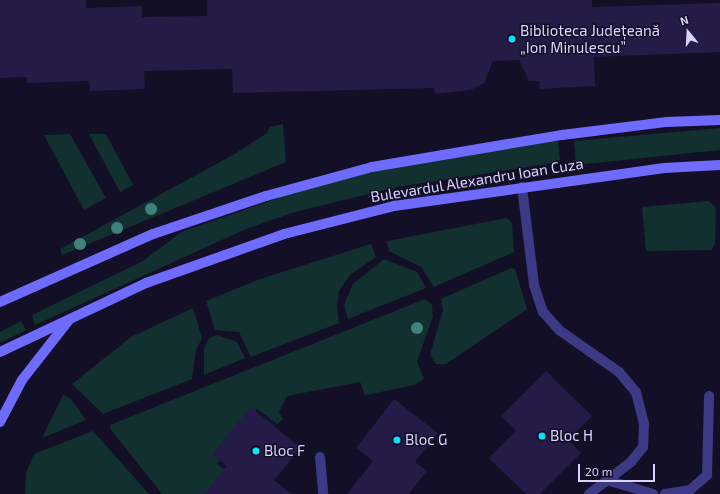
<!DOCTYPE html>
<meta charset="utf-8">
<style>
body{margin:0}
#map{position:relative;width:720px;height:494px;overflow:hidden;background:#130f26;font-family:"Exo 2",sans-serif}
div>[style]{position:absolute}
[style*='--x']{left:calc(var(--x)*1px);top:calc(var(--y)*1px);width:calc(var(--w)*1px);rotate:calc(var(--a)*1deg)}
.green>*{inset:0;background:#12302f}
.building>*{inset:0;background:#241b47}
.lane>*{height:10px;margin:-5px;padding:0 5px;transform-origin:5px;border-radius:5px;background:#3d3a85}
.street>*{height:10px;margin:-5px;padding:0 5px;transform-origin:5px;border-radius:5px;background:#3d3a85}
.secondary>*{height:10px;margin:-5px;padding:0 5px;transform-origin:5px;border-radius:5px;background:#6f6bff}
.trees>*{width:12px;height:12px;margin:-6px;border-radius:50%;background:#3d827b}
.dots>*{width:11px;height:11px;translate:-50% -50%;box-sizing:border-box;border:2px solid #130f26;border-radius:50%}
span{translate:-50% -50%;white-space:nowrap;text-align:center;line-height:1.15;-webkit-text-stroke:3px #130f26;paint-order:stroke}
.poi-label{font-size:15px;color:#d9d4ff}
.left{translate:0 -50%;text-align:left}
.street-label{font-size:15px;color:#d9d4ff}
.north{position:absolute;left:668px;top:12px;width:40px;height:40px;-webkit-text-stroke:3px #130f26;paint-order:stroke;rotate:342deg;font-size:11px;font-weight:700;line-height:16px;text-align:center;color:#d9d4ff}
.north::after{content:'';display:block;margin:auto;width:14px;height:18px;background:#d9d4ff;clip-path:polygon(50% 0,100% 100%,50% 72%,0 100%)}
.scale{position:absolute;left:578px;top:464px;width:77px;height:18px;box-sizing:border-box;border:2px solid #d9d4ff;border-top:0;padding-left:5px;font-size:12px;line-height:14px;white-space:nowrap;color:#d9d4ff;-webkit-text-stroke:3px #130f26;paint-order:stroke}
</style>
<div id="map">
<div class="green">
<div style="clip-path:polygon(283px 124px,286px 162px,62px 255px,60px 249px,233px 155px,267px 133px,270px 127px)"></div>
<div style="clip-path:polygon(720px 128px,720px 150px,576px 165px,574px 141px)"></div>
<div style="clip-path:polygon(70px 134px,106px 198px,84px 210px,44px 135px)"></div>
<div style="clip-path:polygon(89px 134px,106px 134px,133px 185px,120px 192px)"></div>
<div style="clip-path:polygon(558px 141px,560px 162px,397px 187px,295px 212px,246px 229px,35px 325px,32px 315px,143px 261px,181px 232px,287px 195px,353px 176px,484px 151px)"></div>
<div style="clip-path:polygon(709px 201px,716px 208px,715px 244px,711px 250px,646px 251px,642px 207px)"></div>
<div style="clip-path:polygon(507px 218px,512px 223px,514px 252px,434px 287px,421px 267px,389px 251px,387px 241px)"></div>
<div style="clip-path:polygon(371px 244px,376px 257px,350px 275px,339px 291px,337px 306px,339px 323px,251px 357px,239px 332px,215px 330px,206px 301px,260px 279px)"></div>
<div style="clip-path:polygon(384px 259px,417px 272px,426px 288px,348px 319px,344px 305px,353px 284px)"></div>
<div style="clip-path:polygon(511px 268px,515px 269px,527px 309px,446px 364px,436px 364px,430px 355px,443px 310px,441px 299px)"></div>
<div style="clip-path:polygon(425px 299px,432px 305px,433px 317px,417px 361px,424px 379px,414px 385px,371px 394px,365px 395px,360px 382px,287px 396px,279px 412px,283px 419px,277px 424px,257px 409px,217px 464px,234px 477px,220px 494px,162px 494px,111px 430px,110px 425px)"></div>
<div style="clip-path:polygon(193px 308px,202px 338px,196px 350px,192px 379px,103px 414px,72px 384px,131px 337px)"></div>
<div style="clip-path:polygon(21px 321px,26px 330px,0 343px,0 332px)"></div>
<div style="clip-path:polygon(217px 335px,237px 342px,245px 358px,204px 375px,204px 349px,209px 338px)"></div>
<div style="clip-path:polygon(63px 395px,71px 399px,86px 420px,42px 438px)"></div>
<div style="clip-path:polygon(93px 431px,149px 494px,25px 494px,26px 472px,34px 454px)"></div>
</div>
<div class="building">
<div style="clip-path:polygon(0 0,86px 0,86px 8px,142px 6px,142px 17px,207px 16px,207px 0,592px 0,592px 7px,720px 3px,720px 52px,594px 57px,595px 86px,540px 89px,539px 81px,529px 81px,519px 60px,493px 61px,484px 83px,471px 90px,435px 94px,434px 88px,233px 93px,232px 69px,144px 71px,145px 89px,90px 91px,89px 81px,27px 83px,27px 77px,0 78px)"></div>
<div style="clip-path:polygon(546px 371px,592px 416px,568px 440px,581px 453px,540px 494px,526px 494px,489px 458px,516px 431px,501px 416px)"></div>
<div style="clip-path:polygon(394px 399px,438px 433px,415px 462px,427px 471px,409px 494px,347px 494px,373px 461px,356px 448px)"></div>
<div style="clip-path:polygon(251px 407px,301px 448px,274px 480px,292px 494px,204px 494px,227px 466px,212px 454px)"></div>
</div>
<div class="lane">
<div style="--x:320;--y:457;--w:37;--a:85"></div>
<div style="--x:607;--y:480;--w:48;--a:16.9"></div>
<div style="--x:665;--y:494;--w:25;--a:-9"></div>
<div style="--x:690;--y:490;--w:23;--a:-41"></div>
<div style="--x:707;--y:475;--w:79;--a:-88.5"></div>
</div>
<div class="street">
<div style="--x:522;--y:187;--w:99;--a:83"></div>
<div style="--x:534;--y:285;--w:28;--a:72"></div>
<div style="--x:543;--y:312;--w:24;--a:48"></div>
<div style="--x:559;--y:330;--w:73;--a:35"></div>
<div style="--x:619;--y:372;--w:26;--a:50"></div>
<div style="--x:636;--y:392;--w:32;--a:76"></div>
<div style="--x:644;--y:423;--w:24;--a:92"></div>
<div style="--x:643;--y:447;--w:19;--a:129"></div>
<div style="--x:631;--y:462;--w:53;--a:142.7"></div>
</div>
<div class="secondary">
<div style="--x:0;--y:302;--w:167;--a:-24"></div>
<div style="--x:153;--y:234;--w:119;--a:-18.6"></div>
<div style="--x:266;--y:196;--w:110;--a:-15.3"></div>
<div style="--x:372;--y:167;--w:193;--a:-9.6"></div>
<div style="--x:562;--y:135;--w:106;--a:-7.1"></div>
<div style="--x:667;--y:122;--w:53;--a:-2.2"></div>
<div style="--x:0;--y:352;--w:161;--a:-25.3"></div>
<div style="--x:146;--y:283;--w:146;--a:-19.5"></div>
<div style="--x:284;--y:234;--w:114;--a:-14.3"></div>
<div style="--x:394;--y:206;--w:273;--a:-8"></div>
<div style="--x:664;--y:168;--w:56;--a:-3.1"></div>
<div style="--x:0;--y:422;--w:47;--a:-62.4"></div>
<div style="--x:22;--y:380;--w:76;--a:-51.9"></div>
</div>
<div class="trees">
<div style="left:151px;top:209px"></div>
<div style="left:117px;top:228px"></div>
<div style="left:80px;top:244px"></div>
<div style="left:417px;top:328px"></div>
</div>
<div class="dots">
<div style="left:512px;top:39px;background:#00e5ff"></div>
<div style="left:542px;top:436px;background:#00e5ff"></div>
<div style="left:397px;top:440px;background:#00e5ff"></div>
<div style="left:256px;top:451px;background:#00e5ff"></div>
</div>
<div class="poi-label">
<span class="left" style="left:520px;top:39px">Biblioteca Județeană<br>„Ion Minulescu”</span>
<span class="left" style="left:550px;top:436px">Bloc H</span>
<span class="left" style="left:405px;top:440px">Bloc G</span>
<span class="left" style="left:264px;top:451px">Bloc F</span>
</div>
<div class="street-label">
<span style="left:477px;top:180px;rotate:-9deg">Bulevardul Alexandru Ioan Cuza</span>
</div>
<div class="north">N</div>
<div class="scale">20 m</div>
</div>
